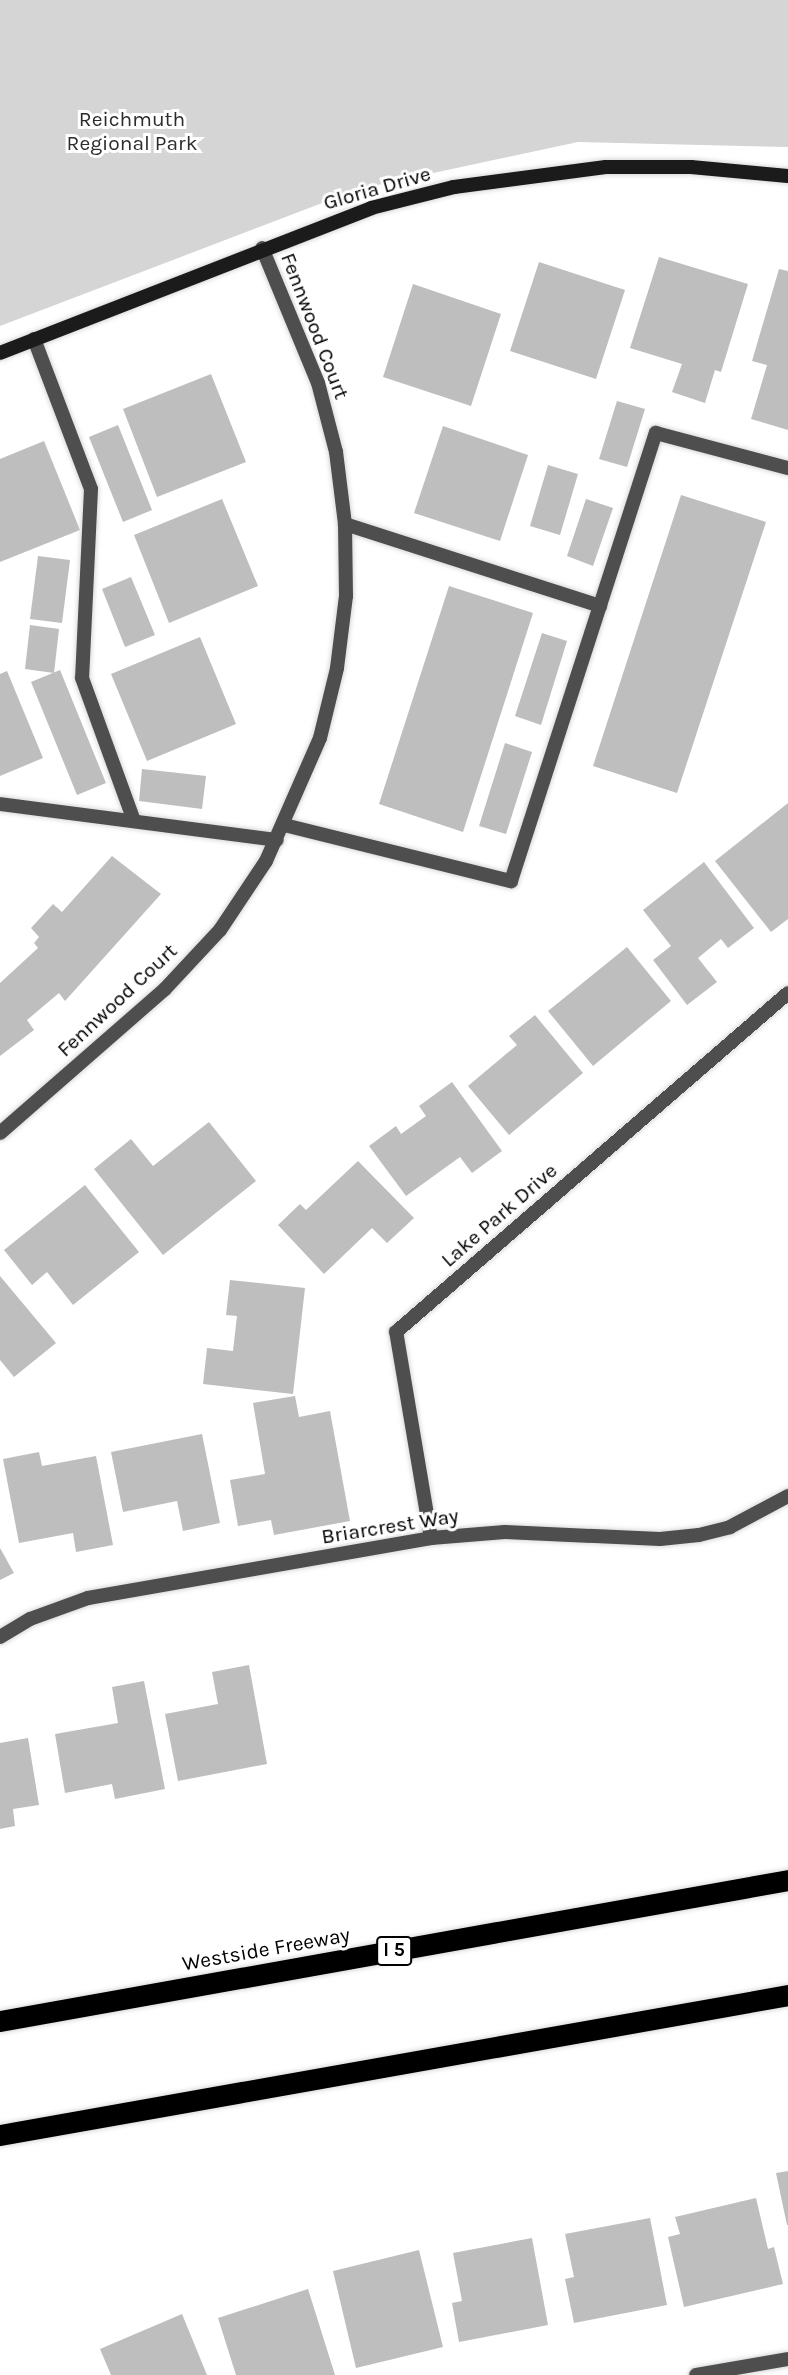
<!DOCTYPE html>
<style>
body{margin:0}
#map{position:relative;width:788px;height:2375px;overflow:hidden;background:#fff;font-family:Karla,sans-serif}
div>[style]{position:absolute}
[style*='--x']{left:calc(var(--x)*1px);top:calc(var(--y)*1px);width:calc(var(--w)*1px);rotate:calc(var(--a)*1deg)}
.green>*{inset:0;background:#d5d5d5}
.building>*{inset:0;background:#bebebe}
.roads{filter:drop-shadow(0 0 2px #dbdbdb) drop-shadow(0 0 2px #dbdbdb)}
.lane>*{height:14px;margin:-7px;padding:0 7px;transform-origin:7px;border-radius:7px;background:#4e4e4e}
.street>*{height:14px;margin:-7px;padding:0 7px;transform-origin:7px;border-radius:7px;background:#4e4e4e}
.secondary>*{height:14px;margin:-7px;padding:0 7px;transform-origin:7px;border-radius:7px;background:#1b1b1b}
.highway>*{height:21px;margin:-10.5px;padding:0 10.5px;transform-origin:10.5px;border-radius:10.5px;background:#000}
span{translate:-50% -50%;white-space:nowrap;text-align:center;line-height:1.15;-webkit-text-stroke:6px #fff;paint-order:stroke}
.shield-label span{padding:2px 5px;background:#fff;border:2px solid;border-radius:5px;-webkit-text-stroke-width:0}
.shield-label{font-size:19px;color:#000;font-weight:700}
.park-label{font-size:21px;color:#2c2c2c}
.street-label{font-size:21px;color:#000}
</style>
<div id="map">
<div class="green">
<div style="clip-path:polygon(0 0,788px 0,788px 147px,578px 142px,359px 189px,0 326px)"></div>
</div>
<div class="building">
<div style="clip-path:polygon(659px 257px,748px 284px,721px 372px,715px 370px,705px 403px,672px 392px,682px 364px,630px 348px)"></div>
<div style="clip-path:polygon(539px 262px,625px 290px,596px 379px,510px 351px)"></div>
<div style="clip-path:polygon(779px 269px,788px 271px,788px 430px,751px 419px,767px 365px,752px 361px)"></div>
<div style="clip-path:polygon(413px 284px,501px 314px,471px 406px,383px 377px)"></div>
<div style="clip-path:polygon(211px 374px,246px 462px,157px 497px,123px 409px)"></div>
<div style="clip-path:polygon(617px 401px,645px 409px,627px 467px,599px 459px)"></div>
<div style="clip-path:polygon(118px 425px,152px 510px,123px 522px,89px 437px)"></div>
<div style="clip-path:polygon(443px 426px,528px 455px,500px 541px,414px 513px)"></div>
<div style="clip-path:polygon(44px 441px,80px 530px,0 562px,0 459px)"></div>
<div style="clip-path:polygon(548px 465px,578px 474px,560px 535px,530px 526px)"></div>
<div style="clip-path:polygon(681px 495px,766px 522px,677px 793px,593px 766px)"></div>
<div style="clip-path:polygon(222px 499px,258px 586px,169px 623px,134px 535px)"></div>
<div style="clip-path:polygon(586px 499px,613px 508px,593px 566px,567px 556px)"></div>
<div style="clip-path:polygon(38px 556px,70px 560px,62px 623px,30px 619px)"></div>
<div style="clip-path:polygon(131px 577px,155px 635px,125px 647px,102px 589px)"></div>
<div style="clip-path:polygon(449px 586px,533px 613px,463px 832px,379px 804px)"></div>
<div style="clip-path:polygon(30px 625px,59px 629px,54px 673px,25px 669px)"></div>
<div style="clip-path:polygon(542px 633px,567px 641px,541px 725px,515px 716px)"></div>
<div style="clip-path:polygon(200px 637px,236px 724px,147px 761px,111px 674px)"></div>
<div style="clip-path:polygon(60px 670px,106px 783px,77px 795px,31px 682px)"></div>
<div style="clip-path:polygon(7px 671px,43px 758px,0 776px,0 674px)"></div>
<div style="clip-path:polygon(505px 743px,532px 752px,506px 834px,479px 826px)"></div>
<div style="clip-path:polygon(142px 769px,206px 776px,202px 809px,139px 801px)"></div>
<div style="clip-path:polygon(788px 803px,788px 919px,771px 932px,715px 861px)"></div>
<div style="clip-path:polygon(112px 856px,161px 894px,65px 1001px,59px 993px,27px 1020px,34px 1030px,0 1056px,0 983px,38px 948px,34px 943px,39px 937px,31px 928px,53px 904px,62px 912px)"></div>
<div style="clip-path:polygon(704px 862px,754px 928px,728px 948px,721px 939px,698px 958px,717px 982px,687px 1005px,653px 960px,671px 946px,643px 910px)"></div>
<div style="clip-path:polygon(627px 947px,671px 1001px,593px 1066px,548px 1011px)"></div>
<div style="clip-path:polygon(535px 1015px,583px 1073px,509px 1135px,468px 1086px,517px 1045px,509px 1036px)"></div>
<div style="clip-path:polygon(452px 1082px,502px 1151px,472px 1173px,460px 1157px,406px 1196px,369px 1146px,396px 1126px,401px 1134px,426px 1116px,419px 1106px)"></div>
<div style="clip-path:polygon(209px 1122px,256px 1181px,163px 1255px,94px 1169px,131px 1139px,153px 1166px)"></div>
<div style="clip-path:polygon(358px 1161px,414px 1218px,387px 1243px,372px 1228px,324px 1274px,278px 1225px,300px 1204px,306px 1210px)"></div>
<div style="clip-path:polygon(85px 1185px,139px 1252px,73px 1305px,47px 1272px,32px 1285px,4px 1250px)"></div>
<div style="clip-path:polygon(0 1276px,56px 1343px,14px 1377px,0 1360px)"></div>
<div style="clip-path:polygon(230px 1280px,305px 1288px,293px 1394px,203px 1384px,207px 1348px,233px 1351px,237px 1316px,226px 1315px)"></div>
<div style="clip-path:polygon(295px 1396px,299px 1417px,330px 1411px,350px 1521px,274px 1535px,271px 1520px,238px 1526px,230px 1480px,265px 1474px,253px 1403px)"></div>
<div style="clip-path:polygon(202px 1434px,220px 1523px,183px 1531px,177px 1501px,123px 1512px,111px 1452px)"></div>
<div style="clip-path:polygon(39px 1452px,42px 1466px,96px 1456px,113px 1545px,76px 1552px,73px 1533px,19px 1543px,3px 1459px)"></div>
<div style="clip-path:polygon(0 1548px,14px 1573px,0 1580px)"></div>
<div style="clip-path:polygon(249px 1665px,267px 1764px,178px 1781px,165px 1714px,218px 1704px,212px 1672px)"></div>
<div style="clip-path:polygon(144px 1681px,165px 1789px,115px 1799px,112px 1784px,65px 1793px,55px 1734px,118px 1723px,112px 1687px)"></div>
<div style="clip-path:polygon(28px 1738px,39px 1805px,13px 1809px,15px 1826px,0 1829px,0 1743px)"></div>
<div style="clip-path:polygon(788px 2171px,788px 2225px,787px 2225px,776px 2173px)"></div>
<div style="clip-path:polygon(756px 2198px,768px 2249px,774px 2247px,783px 2284px,684px 2307px,668px 2237px,680px 2234px,675px 2217px)"></div>
<div style="clip-path:polygon(650px 2218px,667px 2305px,574px 2323px,565px 2279px,574px 2277px,565px 2234px)"></div>
<div style="clip-path:polygon(532px 2238px,548px 2325px,459px 2342px,452px 2303px,462px 2301px,453px 2253px)"></div>
<div style="clip-path:polygon(419px 2250px,443px 2347px,356px 2368px,333px 2271px)"></div>
<div style="clip-path:polygon(308px 2289px,335px 2375px,236px 2375px,218px 2318px)"></div>
<div style="clip-path:polygon(182px 2314px,207px 2375px,111px 2375px,100px 2349px)"></div>
</div>
<div class="roads">
<div class="lane">
<div style="--x:34;--y:339;--w:160;--a:69.2"></div>
<div style="--x:91;--y:489;--w:189;--a:92.7"></div>
<div style="--x:82;--y:678;--w:149;--a:70"></div>
<div style="--x:345;--y:524;--w:268;--a:17.8"></div>
<div style="--x:0;--y:804;--w:279;--a:7.4"></div>
<div style="--x:284;--y:825;--w:234;--a:13.9"></div>
<div style="--x:511;--y:881;--w:471;--a:-72.1"></div>
<div style="--x:656;--y:433;--w:137;--a:14.9"></div>
</div>
<div class="street">
<div style="--x:0;--y:1133;--w:218;--a:-41.1"></div>
<div style="--x:164;--y:990;--w:82;--a:-47"></div>
<div style="--x:220;--y:930;--w:83;--a:-56.3"></div>
<div style="--x:266;--y:861;--w:134;--a:-66.3"></div>
<div style="--x:320;--y:738;--w:72;--a:-76.3"></div>
<div style="--x:337;--y:668;--w:73;--a:-82.9"></div>
<div style="--x:346;--y:596;--w:72;--a:-90.8"></div>
<div style="--x:345;--y:524;--w:73;--a:-97.1"></div>
<div style="--x:336;--y:452;--w:71;--a:-104.6"></div>
<div style="--x:318;--y:383;--w:146;--a:-112.5"></div>
<div style="--x:431;--y:1538;--w:209;--a:-99.6"></div>
<div style="--x:396;--y:1332;--w:518;--a:-40.85"></div>
<div style="--x:0;--y:1637;--w:35;--a:-31"></div>
<div style="--x:30;--y:1619;--w:62;--a:-19.9"></div>
<div style="--x:88;--y:1598;--w:348;--a:-9.9"></div>
<div style="--x:431;--y:1538;--w:74;--a:-4.6"></div>
<div style="--x:505;--y:1532;--w:155;--a:2.6"></div>
<div style="--x:660;--y:1539;--w:39;--a:-6"></div>
<div style="--x:699;--y:1535;--w:32;--a:-14"></div>
<div style="--x:730;--y:1527;--w:66;--a:-28.1"></div>
<div style="--x:696;--y:2375;--w:93;--a:-9.9"></div>
</div>
<div class="secondary">
<div style="--x:0;--y:353;--w:398;--a:-21.3"></div>
<div style="--x:371;--y:208;--w:86;--a:-14.2"></div>
<div style="--x:454;--y:187;--w:153;--a:-7.5"></div>
<div style="--x:606;--y:167;--w:85;--a:0"></div>
<div style="--x:691;--y:167;--w:97;--a:5.3"></div>
</div>
<div class="highway">
<div style="--x:0;--y:2021;--w:801;--a:-10.14"></div>
<div style="--x:0;--y:2135;--w:800;--a:-10.07"></div>
</div>
</div>
<div class="shield-label">
<span style="left:394px;top:1951px">I 5</span>
</div>
<div class="park-label">
<span style="left:132px;top:131px">Reichmuth<br>Regional Park</span>
</div>
<div class="street-label">
<span style="left:377px;top:188px;rotate:-16deg">Gloria Drive</span>
<span style="left:315px;top:326px;rotate:69deg">Fennwood Court</span>
<span style="left:117px;top:1000px;rotate:-43deg">Fennwood Court</span>
<span style="left:499px;top:1215px;rotate:-41deg">Lake Park Drive</span>
<span style="left:390px;top:1526px;rotate:-9deg">Briarcrest Way</span>
<span style="left:266px;top:1949px;rotate:-10deg">Westside Freeway</span>
</div>
</div>
